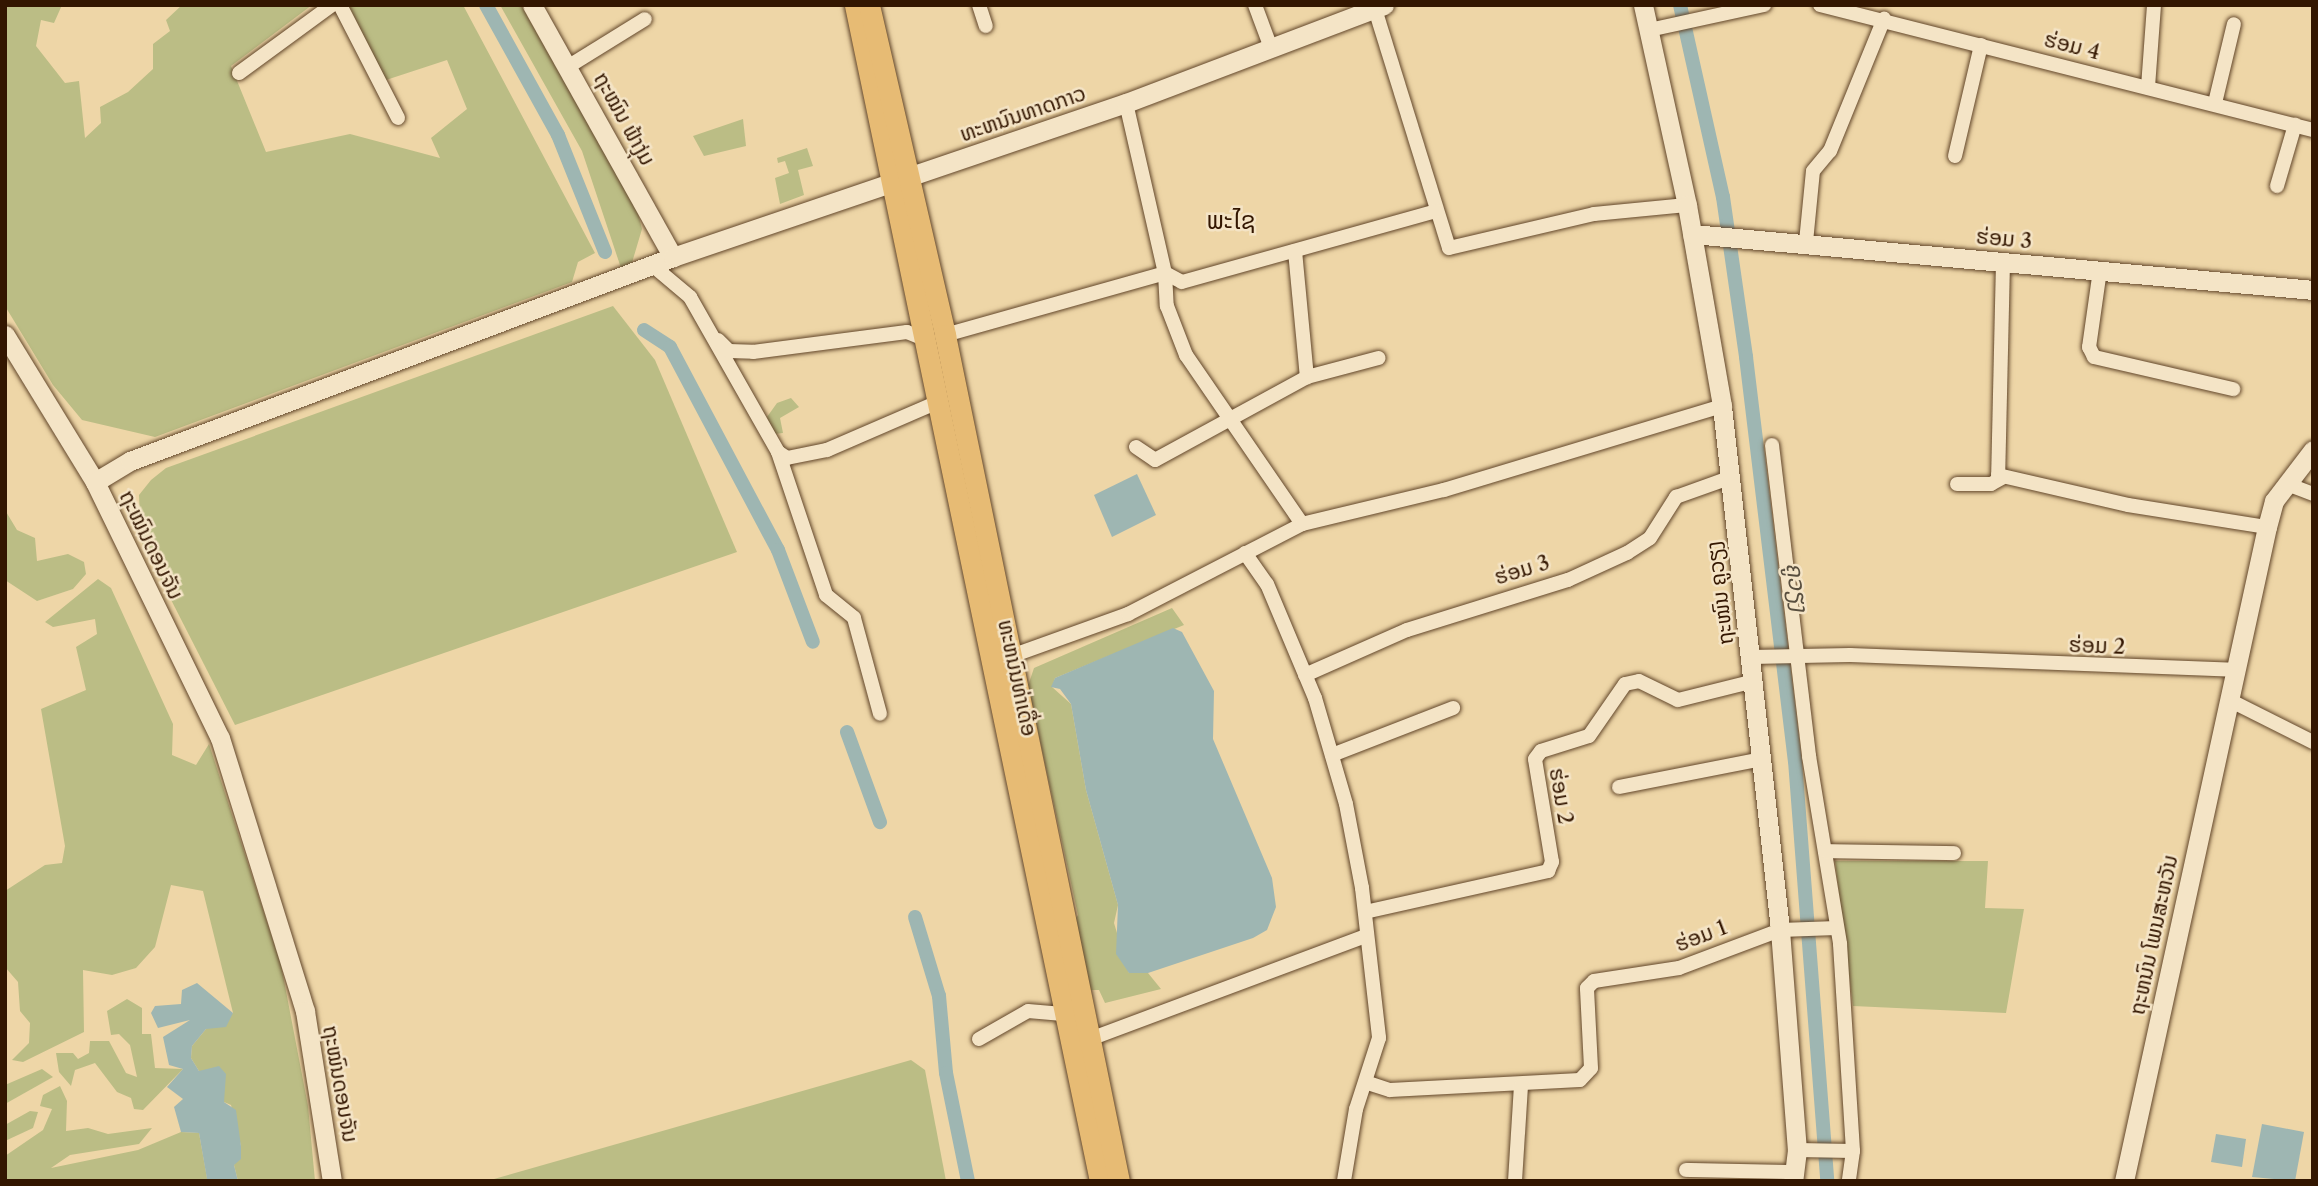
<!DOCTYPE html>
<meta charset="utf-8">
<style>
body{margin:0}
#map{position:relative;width:2318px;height:1186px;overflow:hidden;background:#eed6a7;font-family:"Libre Caslon Text","Noto Sans Lao",serif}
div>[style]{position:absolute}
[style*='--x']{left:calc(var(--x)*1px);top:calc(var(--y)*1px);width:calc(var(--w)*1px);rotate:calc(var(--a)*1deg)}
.green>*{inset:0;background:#bbbd85}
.water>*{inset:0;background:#9eb6b2}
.canal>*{height:14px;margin:-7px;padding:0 7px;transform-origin:7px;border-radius:7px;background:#9eb6b2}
.roads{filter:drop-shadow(0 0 2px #62462a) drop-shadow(0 0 2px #62462a)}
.street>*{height:14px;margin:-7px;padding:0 7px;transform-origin:7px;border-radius:7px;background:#f4e4c6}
.secondary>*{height:19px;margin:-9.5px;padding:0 9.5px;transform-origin:9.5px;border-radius:9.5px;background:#f4e4c6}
.primary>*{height:21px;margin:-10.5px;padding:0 10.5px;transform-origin:10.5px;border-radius:10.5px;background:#e7bb74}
span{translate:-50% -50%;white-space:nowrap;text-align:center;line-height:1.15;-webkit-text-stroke:5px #f4e4c6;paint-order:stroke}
.street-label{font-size:21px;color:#331600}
.water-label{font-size:23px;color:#584e3e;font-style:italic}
.quarter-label{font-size:24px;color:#331600}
.frame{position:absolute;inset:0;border:7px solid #331600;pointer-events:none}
</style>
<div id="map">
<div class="green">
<div style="clip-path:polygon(5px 5px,62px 5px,54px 23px,41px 20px,36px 46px,65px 83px,79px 81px,85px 138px,101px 123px,100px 107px,128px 92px,153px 69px,153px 44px,170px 31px,166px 20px,182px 5px,312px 5px,231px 66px,266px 152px,350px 134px,440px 158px,431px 138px,467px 109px,447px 60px,386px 80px,349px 6px,463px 5px,595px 253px,578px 262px,572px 282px,155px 437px,82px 420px,53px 385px,5px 306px)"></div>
<div style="clip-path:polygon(500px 5px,521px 5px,638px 213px,642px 229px,631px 266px,621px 268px,582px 151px)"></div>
<div style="clip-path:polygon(743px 119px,746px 146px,704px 156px,693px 136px)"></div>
<div style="clip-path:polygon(807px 148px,813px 166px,798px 170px,804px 195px,780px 204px,775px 178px,789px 173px,785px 161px,778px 163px,777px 158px)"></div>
<div style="clip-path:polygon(613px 306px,655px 360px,737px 552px,235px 725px,141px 541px,139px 495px,151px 480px,166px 468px)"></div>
<div style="clip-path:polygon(791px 398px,799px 407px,780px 418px,783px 433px,774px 434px,767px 417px,777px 403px)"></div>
<div style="clip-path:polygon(5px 510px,17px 530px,35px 538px,37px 561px,68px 554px,84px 562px,86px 574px,73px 589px,37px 601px,5px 580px)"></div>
<div style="clip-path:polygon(98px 579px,111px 588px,173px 724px,172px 755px,196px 765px,209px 744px,281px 965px,308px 1106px,315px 1181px,238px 1181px,234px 1165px,241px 1146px,231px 1105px,224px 1102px,223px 1081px,199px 1071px,191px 1058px,192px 1046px,206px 1029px,233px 1013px,203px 891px,171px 885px,155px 947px,136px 968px,112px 975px,83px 970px,84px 1032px,23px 1062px,12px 1060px,29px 1043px,30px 1023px,20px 1011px,18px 982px,5px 967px,5px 891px,45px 865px,62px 863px,65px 846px,41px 709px,86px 690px,76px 647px,97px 634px,95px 619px,53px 627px,45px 622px)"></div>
<div style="clip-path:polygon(1172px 608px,1184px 625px,1055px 678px,1052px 687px,1071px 704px,1086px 790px,1118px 905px,1114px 923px,1129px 973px,1148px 973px,1161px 989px,1105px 1003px,1099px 990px,1087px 990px,1074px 921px,1078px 915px,1028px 686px,1034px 668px)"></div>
<div style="clip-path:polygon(1835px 861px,1988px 861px,1985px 908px,2024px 909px,2006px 1013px,1853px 1006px)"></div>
<div style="clip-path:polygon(127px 999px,142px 1008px,142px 1034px,151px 1034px,155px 1068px,183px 1069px,143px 1110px,134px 1109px,131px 1098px,117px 1092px,95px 1063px,75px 1070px,71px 1086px,59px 1072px,56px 1053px,73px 1053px,78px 1059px,89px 1053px,90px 1041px,109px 1041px,126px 1073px,137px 1077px,130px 1045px,119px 1034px,111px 1035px,107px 1011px)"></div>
<div style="clip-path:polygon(911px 1060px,925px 1070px,946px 1181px,487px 1181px)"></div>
<div style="clip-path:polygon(42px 1069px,53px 1077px,5px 1104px,5px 1085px)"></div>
<div style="clip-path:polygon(60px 1086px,67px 1101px,66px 1131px,88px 1128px,108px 1134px,152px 1128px,139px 1144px,70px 1155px,51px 1168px,138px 1150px,181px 1132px,199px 1133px,207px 1178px,213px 1181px,5px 1181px,5px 1156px,43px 1130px,52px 1109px,40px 1106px,43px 1095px)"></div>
<div style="clip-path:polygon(30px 1111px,38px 1112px,33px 1128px,5px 1141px,5px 1125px)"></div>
</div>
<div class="water">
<div style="clip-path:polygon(1137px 474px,1156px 515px,1112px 537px,1094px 495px)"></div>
<div style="clip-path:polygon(1173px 628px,1182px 632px,1214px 691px,1213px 739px,1272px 878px,1276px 907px,1267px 930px,1253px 938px,1148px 973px,1129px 973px,1116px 954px,1118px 905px,1086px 790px,1071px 704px,1060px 689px,1051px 687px,1055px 678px)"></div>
<div style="clip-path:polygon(197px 983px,233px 1013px,226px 1027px,206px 1029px,192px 1046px,191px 1058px,199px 1071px,219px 1066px,226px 1074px,224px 1102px,236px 1110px,241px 1146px,241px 1159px,234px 1165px,238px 1181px,207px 1179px,199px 1133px,181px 1132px,174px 1107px,183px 1099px,167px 1087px,183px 1069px,169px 1065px,163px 1037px,190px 1020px,158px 1028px,151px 1013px,155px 1006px,181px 1004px,182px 990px)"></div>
<div style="clip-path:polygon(2262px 1124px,2304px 1132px,2295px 1181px,2252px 1177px)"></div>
<div style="clip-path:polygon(2216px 1134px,2246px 1139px,2242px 1167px,2211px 1162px)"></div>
</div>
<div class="canal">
<div style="--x:486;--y:5;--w:149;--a:61"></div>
<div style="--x:558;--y:135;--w:126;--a:68.1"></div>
<div style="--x:1680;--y:5;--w:197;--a:77.4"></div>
<div style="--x:1723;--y:197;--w:162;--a:81.8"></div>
<div style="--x:1746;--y:357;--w:407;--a:83.1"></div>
<div style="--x:1795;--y:761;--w:421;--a:85.6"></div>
<div style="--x:644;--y:330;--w:31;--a:33"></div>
<div style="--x:670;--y:347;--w:230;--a:62"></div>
<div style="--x:778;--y:550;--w:98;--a:69.2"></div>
<div style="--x:847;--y:732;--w:96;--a:69.9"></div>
<div style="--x:915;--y:917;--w:83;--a:73.1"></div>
<div style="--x:939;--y:996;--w:77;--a:84.8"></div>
<div style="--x:946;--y:1073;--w:110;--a:78.5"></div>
</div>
<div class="roads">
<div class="street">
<div style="--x:340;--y:5;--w:127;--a:62.8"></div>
<div style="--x:979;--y:5;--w:22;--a:72"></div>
<div style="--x:1255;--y:5;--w:46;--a:69.6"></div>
<div style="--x:1820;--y:5;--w:509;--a:14.23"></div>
<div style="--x:1375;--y:9;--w:250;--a:72.8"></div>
<div style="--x:1449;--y:248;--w:149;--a:-13.2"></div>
<div style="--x:1594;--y:214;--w:93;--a:-5.5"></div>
<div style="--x:1649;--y:30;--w:118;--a:-12.3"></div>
<div style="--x:569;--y:66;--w:89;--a:-31.7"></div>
<div style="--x:239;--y:73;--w:115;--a:-36.2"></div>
<div style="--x:2148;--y:87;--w:82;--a:-85.8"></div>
<div style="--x:1126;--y:103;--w:174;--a:77.1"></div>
<div style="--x:1165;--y:273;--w:33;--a:87"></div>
<div style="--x:1167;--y:306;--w:53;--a:68.8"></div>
<div style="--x:1186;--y:355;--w:205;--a:55.5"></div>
<div style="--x:2215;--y:103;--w:81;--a:-76.5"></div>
<div style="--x:1955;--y:156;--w:114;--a:-76.8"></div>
<div style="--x:2277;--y:186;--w:64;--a:-73.6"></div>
<div style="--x:1806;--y:242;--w:71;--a:-84.4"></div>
<div style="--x:1813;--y:171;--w:26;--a:-50"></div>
<div style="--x:1830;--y:151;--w:143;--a:-67.8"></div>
<div style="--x:1295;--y:251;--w:127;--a:84.6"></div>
<div style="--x:2003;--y:262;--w:213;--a:91.3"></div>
<div style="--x:1998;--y:475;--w:133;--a:13"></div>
<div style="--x:2128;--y:505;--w:141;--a:9"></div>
<div style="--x:652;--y:265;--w:50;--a:40.1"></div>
<div style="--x:690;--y:297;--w:178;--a:60.4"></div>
<div style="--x:778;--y:452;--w:151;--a:71.4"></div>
<div style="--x:826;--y:595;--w:36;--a:39"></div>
<div style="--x:854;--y:618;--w:99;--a:74.8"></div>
<div style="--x:2100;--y:270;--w:78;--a:98.1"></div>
<div style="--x:2089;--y:347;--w:11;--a:63"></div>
<div style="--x:2094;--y:357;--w:143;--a:13"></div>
<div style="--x:945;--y:335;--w:229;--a:-15.7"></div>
<div style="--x:1165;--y:273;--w:19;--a:28"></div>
<div style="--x:1182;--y:282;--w:264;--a:-15.6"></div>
<div style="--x:718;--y:340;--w:16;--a:45"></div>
<div style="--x:729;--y:351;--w:24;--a:2"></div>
<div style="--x:753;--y:352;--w:155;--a:-7.4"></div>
<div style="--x:907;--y:332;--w:22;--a:22"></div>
<div style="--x:1772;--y:445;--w:313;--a:83.2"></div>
<div style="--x:1809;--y:756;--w:191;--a:80.6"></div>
<div style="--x:1840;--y:944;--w:207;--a:86.4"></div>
<div style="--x:1853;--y:1151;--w:30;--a:98"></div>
<div style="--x:1136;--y:447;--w:23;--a:34"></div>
<div style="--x:1155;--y:460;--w:173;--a:-28.6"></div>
<div style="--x:1307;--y:377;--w:74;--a:-14.8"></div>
<div style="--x:778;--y:452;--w:11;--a:34"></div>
<div style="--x:787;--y:458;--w:41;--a:-11.3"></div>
<div style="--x:827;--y:450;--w:123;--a:-23.4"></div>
<div style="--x:1957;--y:484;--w:34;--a:0"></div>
<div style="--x:1991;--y:484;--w:13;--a:-29"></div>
<div style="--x:2287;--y:484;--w:28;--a:21"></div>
<div style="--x:1245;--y:553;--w:38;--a:55"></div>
<div style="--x:1267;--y:584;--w:124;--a:67.2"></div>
<div style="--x:1315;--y:698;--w:110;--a:73.7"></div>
<div style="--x:1346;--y:804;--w:86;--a:79.2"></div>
<div style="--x:1362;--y:888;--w:151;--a:83.5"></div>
<div style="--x:1379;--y:1038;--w:75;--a:107.9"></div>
<div style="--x:1356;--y:1109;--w:73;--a:99.5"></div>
<div style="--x:1751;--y:657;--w:99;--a:-1.2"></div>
<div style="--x:1850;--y:655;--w:384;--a:2.2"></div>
<div style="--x:1003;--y:659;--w:133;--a:-19.8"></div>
<div style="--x:1128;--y:614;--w:196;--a:-27.3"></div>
<div style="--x:1302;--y:524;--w:146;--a:-13.5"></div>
<div style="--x:1444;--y:490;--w:290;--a:-16.8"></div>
<div style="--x:1305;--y:675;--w:111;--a:-23.8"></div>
<div style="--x:1407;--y:630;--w:169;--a:-17.3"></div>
<div style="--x:1568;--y:580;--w:65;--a:-24.6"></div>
<div style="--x:1627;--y:553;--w:27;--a:-33"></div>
<div style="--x:1650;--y:538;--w:49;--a:-57.6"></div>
<div style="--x:1676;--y:497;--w:56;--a:-19.7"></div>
<div style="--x:2229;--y:700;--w:94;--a:26.6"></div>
<div style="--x:1332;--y:755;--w:130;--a:-21.2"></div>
<div style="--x:1619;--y:787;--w:146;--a:-11.1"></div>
<div style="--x:1825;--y:851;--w:129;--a:0.9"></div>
<div style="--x:1365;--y:912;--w:188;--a:-12.6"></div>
<div style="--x:1548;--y:871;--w:10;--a:-66"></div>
<div style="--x:1552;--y:862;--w:104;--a:-99.4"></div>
<div style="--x:1535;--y:759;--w:10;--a:-53"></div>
<div style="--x:1541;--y:751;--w:50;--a:-17.4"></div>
<div style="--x:1589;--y:736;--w:63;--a:-55.3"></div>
<div style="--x:1625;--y:684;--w:14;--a:-12"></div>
<div style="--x:1639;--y:681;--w:43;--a:26"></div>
<div style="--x:1678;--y:700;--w:78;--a:-14"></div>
<div style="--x:979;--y:1039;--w:56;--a:-29.7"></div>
<div style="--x:1028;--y:1011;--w:38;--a:5"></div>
<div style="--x:1090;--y:1039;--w:295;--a:-20.5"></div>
<div style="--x:1368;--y:1083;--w:23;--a:18"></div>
<div style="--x:1390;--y:1090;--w:190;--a:-3"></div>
<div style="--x:1580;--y:1080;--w:16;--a:-47"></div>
<div style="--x:1591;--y:1068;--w:80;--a:-92.9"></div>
<div style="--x:1587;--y:988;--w:10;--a:-45"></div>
<div style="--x:1594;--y:981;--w:86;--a:-8.7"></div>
<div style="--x:1679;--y:968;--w:108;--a:-20.6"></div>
<div style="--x:1780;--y:930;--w:57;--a:-2"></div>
<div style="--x:1797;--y:1150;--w:56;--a:1"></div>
<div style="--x:1686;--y:1170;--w:107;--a:1.1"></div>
<div style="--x:1515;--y:1181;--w:96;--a:-86.4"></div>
</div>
<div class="secondary">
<div style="--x:532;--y:5;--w:289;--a:60.8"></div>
<div style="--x:1643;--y:5;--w:205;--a:77.6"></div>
<div style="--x:1687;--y:205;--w:204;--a:80.1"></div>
<div style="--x:1722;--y:406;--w:527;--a:83.68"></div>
<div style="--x:1780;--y:930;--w:221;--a:85.6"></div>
<div style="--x:1797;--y:1150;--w:31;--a:97"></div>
<div style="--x:1692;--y:234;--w:624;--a:5.15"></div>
<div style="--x:5;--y:335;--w:172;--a:58.5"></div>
<div style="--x:95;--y:482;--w:285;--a:64"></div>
<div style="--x:220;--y:738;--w:286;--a:72.7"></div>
<div style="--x:305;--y:1011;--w:172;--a:81"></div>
<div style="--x:95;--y:482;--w:41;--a:-31"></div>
<div style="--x:130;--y:461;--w:580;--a:-20.59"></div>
<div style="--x:673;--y:257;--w:478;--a:-18.8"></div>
<div style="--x:1126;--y:103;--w:276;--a:-20.8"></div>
<div style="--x:2124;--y:1181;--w:669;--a:-77.67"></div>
<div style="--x:2267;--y:527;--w:27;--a:-75"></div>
<div style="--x:2274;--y:501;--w:64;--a:-52.6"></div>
</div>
<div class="primary">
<div style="--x:855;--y:5;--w:1201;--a:78.23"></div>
<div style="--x:869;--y:5;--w:339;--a:77"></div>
<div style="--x:945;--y:335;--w:864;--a:78.38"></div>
</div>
</div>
<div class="street-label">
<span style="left:2072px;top:46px;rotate:14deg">ຮ່ອມ 4</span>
<span style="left:1023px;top:114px;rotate:-19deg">ທະຫນົນທາດກາວ</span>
<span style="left:624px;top:119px;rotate:61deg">ຖະໝົນ ຟ້າງຸ່ມ</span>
<span style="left:2004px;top:239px;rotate:5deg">ຮ່ອມ 3</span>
<span style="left:151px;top:545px;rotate:64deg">ຖະໝົນດອນຈັນ</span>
<span style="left:1522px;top:570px;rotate:-17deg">ຮ່ອມ 3</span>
<span style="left:1720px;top:593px;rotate:-97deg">ຖະໜົນ ຄູວຽງ</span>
<span style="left:2097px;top:646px;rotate:2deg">ຮ່ອມ 2</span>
<span style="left:1017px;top:678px;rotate:78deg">ທະຫນົນທ່າເດື່ອ</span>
<span style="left:1561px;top:796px;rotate:80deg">ຮ່ອມ 2</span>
<span style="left:2154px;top:935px;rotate:-78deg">ຖະຫນົນ ໂພນສະຫວັນ</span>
<span style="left:1701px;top:936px;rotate:-21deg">ຮ່ອມ 1</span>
<span style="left:340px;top:1084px;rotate:80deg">ຖະໝົນດອນຈັນ</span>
</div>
<div class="water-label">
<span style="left:1797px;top:587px;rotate:83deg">ຄູວຽງ</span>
</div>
<div class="quarter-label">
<span style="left:1231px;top:221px">ພະໄຊ</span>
</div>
<div class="frame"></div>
</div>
